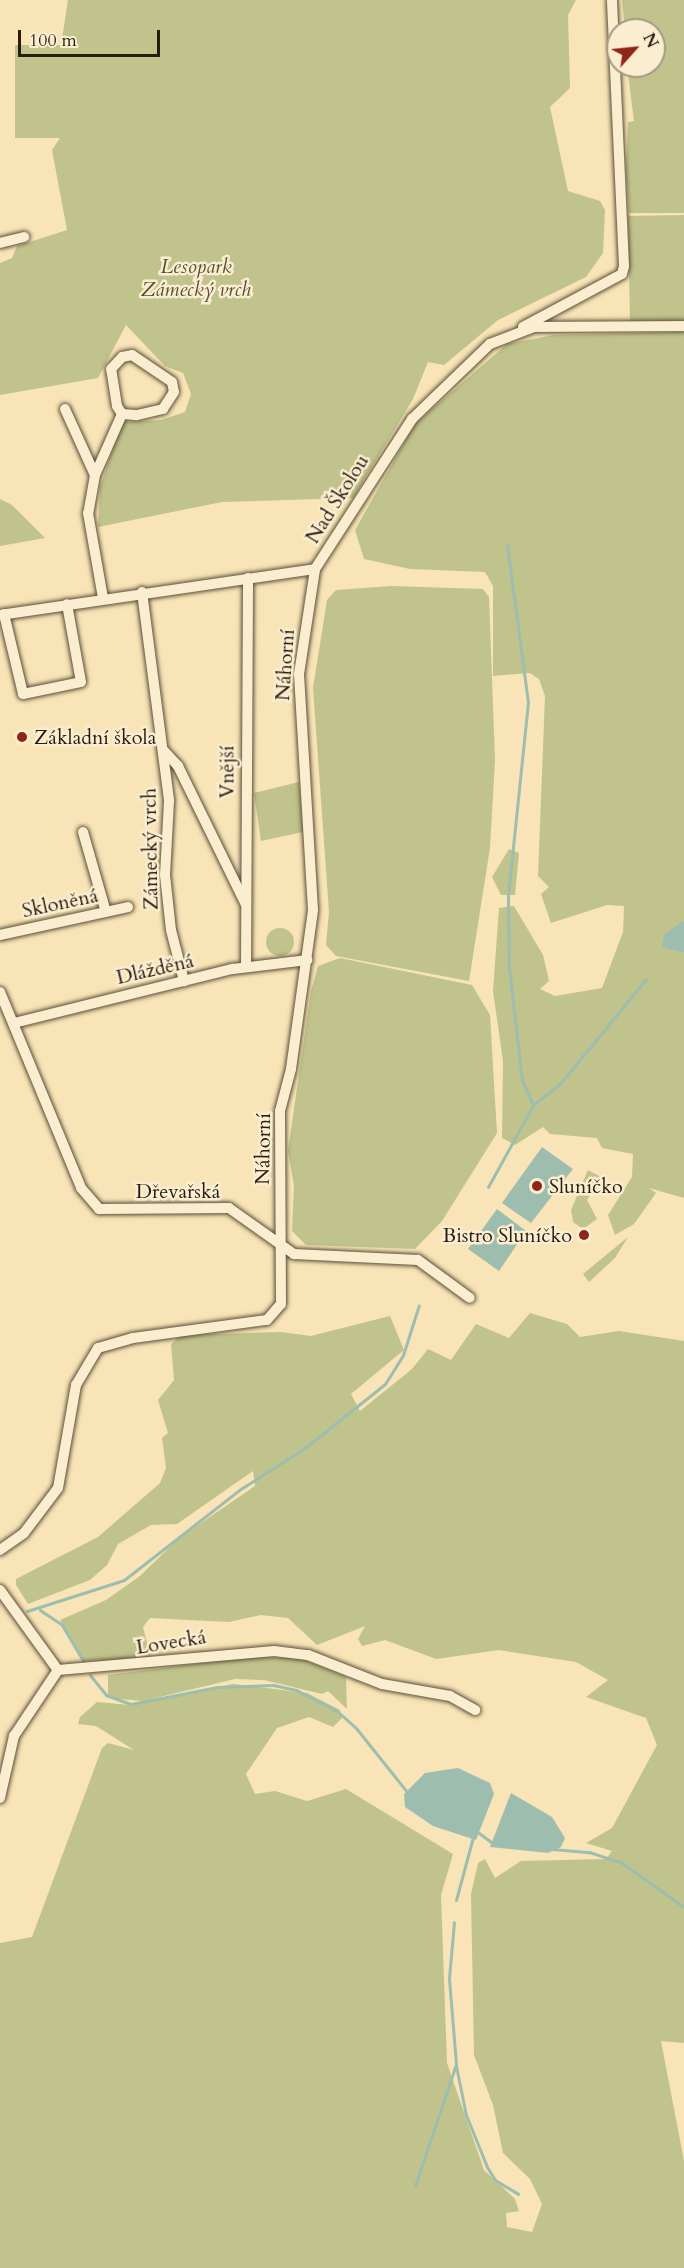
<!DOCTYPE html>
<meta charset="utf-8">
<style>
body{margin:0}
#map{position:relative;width:684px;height:2268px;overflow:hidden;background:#f8e4b6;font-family:Cardo,serif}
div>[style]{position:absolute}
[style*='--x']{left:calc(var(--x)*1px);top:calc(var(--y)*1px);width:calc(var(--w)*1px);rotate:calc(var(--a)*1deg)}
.green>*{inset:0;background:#c0c38b}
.round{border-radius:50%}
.water>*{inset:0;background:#9dbeaf}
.stream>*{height:3px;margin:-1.5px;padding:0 1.5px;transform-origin:1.5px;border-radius:1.5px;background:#9dbeaf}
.roads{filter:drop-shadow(0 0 2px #5b4e3a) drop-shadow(0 0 2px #5b4e3a)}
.street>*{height:10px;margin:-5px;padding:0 5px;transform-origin:5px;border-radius:5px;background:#faedd0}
.dots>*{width:16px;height:16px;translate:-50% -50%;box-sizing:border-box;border:3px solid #faedd0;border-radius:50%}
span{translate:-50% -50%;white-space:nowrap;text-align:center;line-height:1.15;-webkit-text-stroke:5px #faedd0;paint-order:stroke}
.park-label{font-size:20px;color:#554e35;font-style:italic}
.street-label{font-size:20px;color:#271c10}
.poi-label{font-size:20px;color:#271c10}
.left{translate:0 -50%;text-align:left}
.right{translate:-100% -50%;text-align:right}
.north{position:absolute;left:606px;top:18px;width:60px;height:60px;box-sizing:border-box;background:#faedd0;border:2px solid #a69983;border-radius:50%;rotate:63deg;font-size:16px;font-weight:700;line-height:24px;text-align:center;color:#271c10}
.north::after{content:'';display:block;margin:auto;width:21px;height:27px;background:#8f2418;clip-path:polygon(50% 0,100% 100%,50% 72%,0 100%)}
.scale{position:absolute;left:18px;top:30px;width:142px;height:27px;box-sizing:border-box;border:3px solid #271c10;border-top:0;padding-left:8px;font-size:18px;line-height:21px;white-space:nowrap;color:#271c10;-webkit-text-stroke:4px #faedd0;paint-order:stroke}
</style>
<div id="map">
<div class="green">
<div style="clip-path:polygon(68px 0,576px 0,568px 15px,570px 88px,550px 107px,568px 191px,600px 201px,605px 210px,603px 253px,586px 277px,498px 320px,444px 365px,428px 362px,413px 399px,353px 498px,222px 502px,98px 527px,100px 487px,122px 422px,161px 420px,185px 412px,191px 394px,183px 373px,165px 366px,126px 325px,98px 378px,0 395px,0 263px,12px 258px,17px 246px,67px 230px,52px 150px,60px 138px,15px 138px,15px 45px,61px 45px)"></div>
<div style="clip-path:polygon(622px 0,684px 0,684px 213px,629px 213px,626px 169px,628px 122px,634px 121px,627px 66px,654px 66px,654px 30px,625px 30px)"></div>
<div style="clip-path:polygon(684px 215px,684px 322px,630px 322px,628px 216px)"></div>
<div style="clip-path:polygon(684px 332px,684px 920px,662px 946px,684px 953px,684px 1198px,649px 1188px,656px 1193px,634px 1224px,615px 1235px,608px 1215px,632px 1177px,633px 1154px,602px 1148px,597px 1138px,550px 1134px,543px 1127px,515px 1145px,502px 1138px,503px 1061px,493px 991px,499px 908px,514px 906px,543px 955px,549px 981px,540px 989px,555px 996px,602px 988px,623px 932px,624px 906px,607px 905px,551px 923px,541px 894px,549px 887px,538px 876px,545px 696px,539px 679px,530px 673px,493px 676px,493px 586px,485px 572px,410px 569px,364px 559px,355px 530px,415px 424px,507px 344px,554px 335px)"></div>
<div style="clip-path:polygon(0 499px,12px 505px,45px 538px,0 546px)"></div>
<div style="clip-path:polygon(391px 586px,483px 589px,489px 597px,495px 760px,490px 848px,469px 981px,336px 956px,326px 945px,329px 912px,313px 688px,327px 600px,336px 590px)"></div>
<div style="clip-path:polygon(299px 782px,303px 832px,261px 841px,254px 793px)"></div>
<div style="clip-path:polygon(509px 849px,519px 853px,515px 895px,501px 895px,492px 877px)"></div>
<div class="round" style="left:266px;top:928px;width:28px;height:28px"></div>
<div style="clip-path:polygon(340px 958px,472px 985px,490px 1015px,497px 1133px,442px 1221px,415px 1249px,306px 1245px,292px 1231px,294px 1185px,288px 1151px,311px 991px,318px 966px)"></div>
<div style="clip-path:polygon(588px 1170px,601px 1177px,587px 1200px,597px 1219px,583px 1229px,573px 1222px,571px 1210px)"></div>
<div style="clip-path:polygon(628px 1237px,615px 1258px,589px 1282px,583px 1274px)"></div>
<div style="clip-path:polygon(530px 1313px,567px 1324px,580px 1337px,619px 1331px,684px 1341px,684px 2043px,661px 2041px,684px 2161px,684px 2268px,0 2268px,0 1943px,32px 1937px,102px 1748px,108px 1743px,134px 1750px,96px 1726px,78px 1724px,80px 1717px,97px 1702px,130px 1705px,233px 1684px,307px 1693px,340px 1710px,342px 1718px,333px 1727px,309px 1717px,277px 1728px,246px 1774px,255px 1794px,275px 1791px,307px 1801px,346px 1789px,453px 1854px,441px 1895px,447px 2063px,484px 2170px,515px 2199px,519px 2211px,506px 2213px,507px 2227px,532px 2232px,542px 2204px,530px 2179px,503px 2153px,493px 2105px,474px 2055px,471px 1894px,478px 1863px,485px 1859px,495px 1878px,521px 1861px,606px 1859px,612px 1851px,586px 1843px,612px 1828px,657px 1745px,646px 1718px,586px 1697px,608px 1680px,576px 1662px,499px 1650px,436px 1659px,385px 1640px,362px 1646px,358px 1639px,365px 1626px,317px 1645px,288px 1618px,261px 1615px,229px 1622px,150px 1618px,143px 1627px,151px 1659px,83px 1661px,60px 1620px,106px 1600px,140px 1576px,179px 1538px,255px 1486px,253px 1471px,177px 1524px,151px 1525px,118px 1544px,107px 1565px,90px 1580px,28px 1604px,16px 1585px,16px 1579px,98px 1537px,160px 1483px,166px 1468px,162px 1438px,168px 1433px,158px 1400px,174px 1380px,171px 1344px,181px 1335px,281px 1332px,311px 1336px,390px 1316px,404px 1350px,351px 1394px,360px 1411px,412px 1369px,428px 1349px,451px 1360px,476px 1324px,509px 1338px)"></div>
<div style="clip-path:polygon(250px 1657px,299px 1658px,346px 1677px,347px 1709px,328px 1691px,322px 1694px,264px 1680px,235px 1679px,143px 1701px,108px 1698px,108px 1675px)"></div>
</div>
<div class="water">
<div style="clip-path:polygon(684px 920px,684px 953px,662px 947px,664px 935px)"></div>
<div style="clip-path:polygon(542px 1147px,573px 1169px,531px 1223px,502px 1203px)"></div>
<div style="clip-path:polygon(497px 1209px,526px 1231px,499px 1271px,468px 1249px)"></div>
<div style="clip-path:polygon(458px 1768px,490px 1783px,494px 1794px,476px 1840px,433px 1826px,405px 1807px,404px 1794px,425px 1773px)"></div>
<div style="clip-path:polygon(511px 1793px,552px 1817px,565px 1838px,561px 1847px,548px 1853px,490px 1847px)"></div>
</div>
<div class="stream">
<div style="--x:507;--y:545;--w:158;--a:82.4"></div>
<div style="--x:528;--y:702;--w:196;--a:95.9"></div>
<div style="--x:508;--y:897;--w:71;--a:89.2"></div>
<div style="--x:509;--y:968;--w:113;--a:83.4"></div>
<div style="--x:522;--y:1080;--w:27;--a:66"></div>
<div style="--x:488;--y:1187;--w:94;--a:-61.2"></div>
<div style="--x:533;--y:1105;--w:33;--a:-38"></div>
<div style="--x:559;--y:1085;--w:137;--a:-50.6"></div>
<div style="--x:40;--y:1610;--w:27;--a:34"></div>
<div style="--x:62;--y:1625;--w:45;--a:59.5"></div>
<div style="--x:27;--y:1611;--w:102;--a:-17.7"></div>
<div style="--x:124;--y:1580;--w:146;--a:-38"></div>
<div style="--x:239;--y:1490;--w:78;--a:-32.5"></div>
<div style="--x:305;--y:1448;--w:102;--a:-38.7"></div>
<div style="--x:385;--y:1384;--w:34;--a:-58"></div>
<div style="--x:403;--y:1355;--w:52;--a:-72.3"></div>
<div style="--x:90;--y:1675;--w:26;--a:51"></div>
<div style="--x:106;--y:1695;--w:27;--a:20"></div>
<div style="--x:131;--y:1704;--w:88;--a:-11.2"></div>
<div style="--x:217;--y:1687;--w:56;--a:-2"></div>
<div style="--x:273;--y:1685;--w:24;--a:12"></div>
<div style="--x:296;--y:1690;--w:46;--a:27.1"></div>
<div style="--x:337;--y:1711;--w:25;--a:42"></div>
<div style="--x:356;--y:1728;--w:82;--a:51.4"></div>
<div style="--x:479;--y:1833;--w:20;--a:37"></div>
<div style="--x:552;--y:1849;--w:37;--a:5"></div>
<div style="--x:589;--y:1852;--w:35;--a:18"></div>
<div style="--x:622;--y:1863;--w:76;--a:35.4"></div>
<div style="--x:456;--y:1900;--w:65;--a:-74.9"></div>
<div style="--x:456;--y:2066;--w:50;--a:78.5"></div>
<div style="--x:466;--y:2115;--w:56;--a:68"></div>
<div style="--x:487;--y:2167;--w:15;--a:58"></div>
<div style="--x:495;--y:2180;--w:27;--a:31"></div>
<div style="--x:415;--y:2186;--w:129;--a:-71.4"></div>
<div style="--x:456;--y:2064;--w:86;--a:-94.7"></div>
<div style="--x:449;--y:1978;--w:56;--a:-84.9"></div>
</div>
<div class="roads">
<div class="street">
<div style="--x:0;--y:243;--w:25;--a:-14"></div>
<div style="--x:523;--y:327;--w:112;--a:-28.2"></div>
<div style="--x:622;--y:274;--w:8;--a:-76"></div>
<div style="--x:624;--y:266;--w:266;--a:-92.6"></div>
<div style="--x:132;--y:355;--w:48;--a:34"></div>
<div style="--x:172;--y:382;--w:10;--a:79"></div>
<div style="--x:174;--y:392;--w:20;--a:123"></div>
<div style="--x:163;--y:409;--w:28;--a:167"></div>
<div style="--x:136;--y:415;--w:14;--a:-176"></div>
<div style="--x:122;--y:414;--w:9;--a:-122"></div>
<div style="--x:117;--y:406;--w:37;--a:-99"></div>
<div style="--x:111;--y:369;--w:16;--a:-47"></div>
<div style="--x:122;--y:357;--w:10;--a:-11"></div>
<div style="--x:65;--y:409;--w:72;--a:65.6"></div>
<div style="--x:95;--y:475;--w:39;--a:100"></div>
<div style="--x:88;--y:513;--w:86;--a:80"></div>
<div style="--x:95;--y:475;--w:67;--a:-66.1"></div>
<div style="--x:142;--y:592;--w:211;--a:82.6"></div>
<div style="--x:169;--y:801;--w:74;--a:93.1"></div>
<div style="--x:165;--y:875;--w:55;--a:83.8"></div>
<div style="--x:171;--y:930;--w:53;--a:75.7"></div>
<div style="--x:4;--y:614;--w:82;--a:76.6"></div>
<div style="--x:23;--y:694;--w:59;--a:-11.7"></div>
<div style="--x:81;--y:682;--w:79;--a:-100.2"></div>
<div style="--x:0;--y:615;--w:318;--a:-8.3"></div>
<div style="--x:164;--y:751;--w:21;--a:47"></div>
<div style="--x:178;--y:766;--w:153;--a:63.9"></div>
<div style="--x:83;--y:832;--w:83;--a:74"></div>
<div style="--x:0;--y:935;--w:131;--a:-12.3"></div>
<div style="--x:246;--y:967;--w:389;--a:-89.7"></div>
<div style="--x:0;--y:992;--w:212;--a:67.5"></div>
<div style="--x:81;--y:1188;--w:28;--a:49"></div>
<div style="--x:99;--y:1209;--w:130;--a:-0.4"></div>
<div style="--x:229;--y:1208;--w:80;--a:35.3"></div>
<div style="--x:294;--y:1254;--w:124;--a:2.8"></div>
<div style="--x:418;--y:1260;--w:64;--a:36.2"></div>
<div style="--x:14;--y:1023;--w:226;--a:-13.9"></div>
<div style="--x:233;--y:969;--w:75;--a:-6.9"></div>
<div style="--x:0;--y:1550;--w:29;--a:-35"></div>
<div style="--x:24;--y:1533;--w:56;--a:-52.9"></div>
<div style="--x:58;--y:1488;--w:105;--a:-80.1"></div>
<div style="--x:76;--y:1385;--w:43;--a:-59.3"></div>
<div style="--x:98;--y:1348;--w:36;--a:-16"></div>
<div style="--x:133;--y:1338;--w:135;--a:-7.7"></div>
<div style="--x:267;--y:1320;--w:21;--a:-49"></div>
<div style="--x:281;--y:1304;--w:193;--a:-90.3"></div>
<div style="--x:280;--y:1111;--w:43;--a:-75.3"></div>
<div style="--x:291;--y:1069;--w:161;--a:-82.1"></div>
<div style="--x:313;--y:910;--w:236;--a:-93.4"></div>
<div style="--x:299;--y:674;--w:106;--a:-81.3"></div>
<div style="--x:315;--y:569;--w:179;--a:-57.1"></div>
<div style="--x:412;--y:419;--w:108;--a:-43.9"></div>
<div style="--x:490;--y:344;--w:47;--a:-21.1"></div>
<div style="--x:534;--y:327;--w:150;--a:-0.4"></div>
<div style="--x:0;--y:1590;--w:99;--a:54.1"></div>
<div style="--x:58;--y:1670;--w:217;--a:-5"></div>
<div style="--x:274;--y:1651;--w:34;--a:7"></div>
<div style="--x:308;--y:1655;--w:79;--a:21.4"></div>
<div style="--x:382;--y:1684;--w:69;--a:10"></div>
<div style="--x:450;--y:1696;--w:29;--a:29"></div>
<div style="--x:0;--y:1798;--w:64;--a:-77.3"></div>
<div style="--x:14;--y:1736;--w:79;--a:-56.3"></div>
</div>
</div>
<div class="dots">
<div style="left:22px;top:737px;background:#8f2418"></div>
<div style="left:537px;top:1186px;background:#8f2418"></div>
<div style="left:584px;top:1235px;background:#8f2418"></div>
</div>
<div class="park-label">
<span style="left:196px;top:278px">Lesopark<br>Zámecký vrch</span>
</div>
<div class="street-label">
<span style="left:337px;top:499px;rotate:-58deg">Nad Školou</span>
<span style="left:285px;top:665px;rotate:-86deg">Náhorní</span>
<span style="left:227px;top:772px;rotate:-90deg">Vnější</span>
<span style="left:150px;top:849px;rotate:-91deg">Zámecký vrch</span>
<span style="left:60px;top:903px;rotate:-12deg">Skloněná</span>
<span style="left:155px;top:969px;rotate:-13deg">Dlážděná</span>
<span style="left:263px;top:1149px;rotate:-89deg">Náhorní</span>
<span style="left:178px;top:1191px">Dřevařská</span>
<span style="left:171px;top:1642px;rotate:-9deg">Lovecká</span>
</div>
<div class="poi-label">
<span class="left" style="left:34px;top:737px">Základní škola</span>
<span class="left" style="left:549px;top:1186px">Sluníčko</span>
<span class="right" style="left:572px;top:1235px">Bistro Sluníčko</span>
</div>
<div class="north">N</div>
<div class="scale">100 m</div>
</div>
